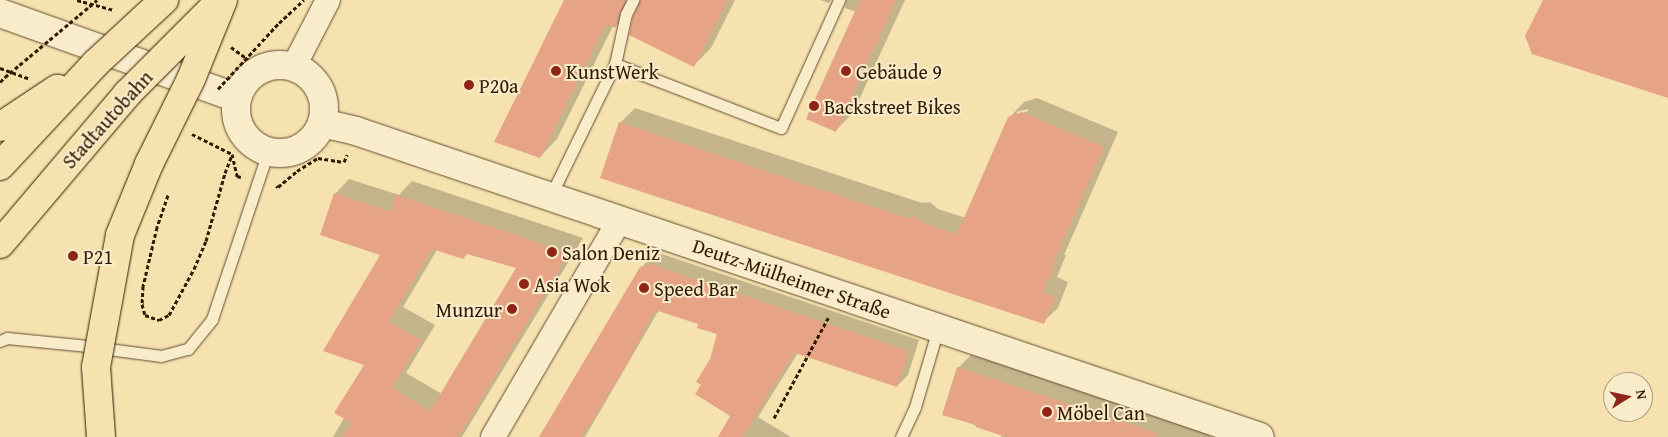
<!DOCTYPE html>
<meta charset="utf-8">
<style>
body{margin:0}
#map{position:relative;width:1668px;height:437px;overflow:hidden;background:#f5e2af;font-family:"Gentium Book Plus",serif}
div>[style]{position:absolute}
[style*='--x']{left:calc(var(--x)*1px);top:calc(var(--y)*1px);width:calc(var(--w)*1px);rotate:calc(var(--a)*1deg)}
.shadow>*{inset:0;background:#0003}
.building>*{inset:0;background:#e7a386}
.path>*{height:3px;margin-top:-1.5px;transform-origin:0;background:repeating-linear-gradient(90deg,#321a03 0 4px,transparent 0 6.5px)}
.roads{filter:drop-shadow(0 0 1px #634c2e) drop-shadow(0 0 1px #634c2e)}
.lane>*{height:11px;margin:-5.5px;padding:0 5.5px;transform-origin:5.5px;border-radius:5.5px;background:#f8eccb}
.street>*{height:24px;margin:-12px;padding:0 12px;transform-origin:12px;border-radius:12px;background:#f8eccb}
.secondary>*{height:28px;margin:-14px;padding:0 14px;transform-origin:14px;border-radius:14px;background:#f8eccb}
.secondary>.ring{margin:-14px;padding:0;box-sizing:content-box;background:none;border:28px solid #f8eccb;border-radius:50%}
.path-bridge>*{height:3px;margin-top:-1.5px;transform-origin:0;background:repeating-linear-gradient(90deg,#321a03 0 4px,transparent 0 6.5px)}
.bridges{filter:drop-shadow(0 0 1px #321a03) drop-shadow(0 0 1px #321a03)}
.highway-bridge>*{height:28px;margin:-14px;padding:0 14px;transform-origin:14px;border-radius:14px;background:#f5e2af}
.dots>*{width:14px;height:14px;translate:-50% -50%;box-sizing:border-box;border:2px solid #f8eccb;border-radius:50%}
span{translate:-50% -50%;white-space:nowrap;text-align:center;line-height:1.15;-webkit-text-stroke:4px #f8eccb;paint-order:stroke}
.poi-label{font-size:20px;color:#321a03}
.left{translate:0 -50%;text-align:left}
.right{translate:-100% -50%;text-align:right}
.street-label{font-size:20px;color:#321a03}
.north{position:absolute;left:1603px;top:372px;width:50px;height:50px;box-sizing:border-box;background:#f8eccb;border:1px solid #a9987b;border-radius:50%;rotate:80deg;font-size:14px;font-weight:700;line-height:20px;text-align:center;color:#321a03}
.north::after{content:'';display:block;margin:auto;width:18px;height:22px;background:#8f2418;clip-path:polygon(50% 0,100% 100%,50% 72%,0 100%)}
</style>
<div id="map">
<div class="shadow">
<div style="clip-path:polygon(566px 0,634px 0,632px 10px,615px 27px,613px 26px,557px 139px,540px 157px)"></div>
<div style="clip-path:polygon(642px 0,735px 0,711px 48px,694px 65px)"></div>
<div style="clip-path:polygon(820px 0,831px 0,829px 3px)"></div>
<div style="clip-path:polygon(846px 0,905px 0,853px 113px,835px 131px,856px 12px,845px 8px)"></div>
<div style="clip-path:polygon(evenodd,1037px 98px,1118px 132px,1064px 255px,1066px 255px,1057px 277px,1068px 282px,1058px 308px,1043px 322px,620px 123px,635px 108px,922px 203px,930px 202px,938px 209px,966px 218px,1009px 118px,1024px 102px,1037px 98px,1028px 109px,1028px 111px,1017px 115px,1017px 112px,1028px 109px)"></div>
<div style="clip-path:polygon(evenodd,349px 179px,399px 195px,412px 181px,583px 238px,462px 437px,333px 437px,344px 418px,366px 364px,382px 254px,335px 194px,349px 179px,437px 250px,468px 253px,518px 267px,442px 394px,406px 373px,435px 325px,403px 307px,437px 250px)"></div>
<div style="clip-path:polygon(662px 254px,919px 340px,908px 375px,897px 386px,798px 353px,758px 417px,791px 437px,719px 437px,732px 415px,703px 385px,719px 334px,700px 323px,659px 310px,585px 437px,540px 437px,641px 268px,652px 256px)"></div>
<div style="clip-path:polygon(972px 354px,1212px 432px,1210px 437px,1001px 437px,1002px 435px,944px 414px,958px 368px)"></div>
</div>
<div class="building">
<div style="clip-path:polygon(564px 0,625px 0,615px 28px,606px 24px,540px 158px,494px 142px)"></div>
<div style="clip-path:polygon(640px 0,728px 0,694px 67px,629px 35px,633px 17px)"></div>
<div style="clip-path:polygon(860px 0,896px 0,836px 132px,806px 119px)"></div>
<div style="clip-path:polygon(1543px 0,1668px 0,1668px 98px,1532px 54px,1525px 36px)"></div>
<div style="clip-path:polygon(1022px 112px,1104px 147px,1051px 269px,1053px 270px,1043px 292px,1055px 297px,1044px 324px,600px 178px,619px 122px,907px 218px,915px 216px,923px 223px,957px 234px,1008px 117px)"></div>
<div style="clip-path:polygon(evenodd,334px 193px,391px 212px,396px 195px,569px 253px,458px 437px,343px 437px,352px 423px,334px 413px,364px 365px,323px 351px,380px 255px,320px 235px,334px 193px,432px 249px,463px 259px,467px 254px,516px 268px,430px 411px,392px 388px,421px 340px,389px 322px,432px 249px)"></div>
<div style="clip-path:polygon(650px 264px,909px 351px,897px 387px,795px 353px,773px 386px,743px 437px,718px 437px,730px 416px,695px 394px,701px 385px,696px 382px,710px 359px,717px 334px,697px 328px,698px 324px,655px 310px,625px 367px,582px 437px,539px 437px,640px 267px)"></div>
<div style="clip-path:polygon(957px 367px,1157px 433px,1156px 437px,1006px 437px,976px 427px,976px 425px,942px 415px)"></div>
</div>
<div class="path">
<div style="--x:77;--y:0;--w:38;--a:15"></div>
<div style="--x:231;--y:47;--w:37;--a:36"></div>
<div style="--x:0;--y:68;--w:30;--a:20"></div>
<div style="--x:0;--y:82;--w:7;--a:-45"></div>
<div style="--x:192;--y:134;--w:45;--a:26.6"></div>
<div style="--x:232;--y:154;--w:23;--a:77"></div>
<div style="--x:237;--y:176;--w:4;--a:14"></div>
<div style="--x:225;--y:173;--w:19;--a:-69"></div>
<div style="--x:276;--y:186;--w:2;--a:27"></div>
<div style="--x:278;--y:187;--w:25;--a:-40"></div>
<div style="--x:297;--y:171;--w:25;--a:-32"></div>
<div style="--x:318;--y:158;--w:26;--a:9"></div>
<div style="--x:344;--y:162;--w:8;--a:-67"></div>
<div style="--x:774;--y:418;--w:114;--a:-61.6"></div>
</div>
<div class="roads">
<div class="lane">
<div style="--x:615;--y:64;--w:178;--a:21.1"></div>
<div style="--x:781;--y:128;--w:141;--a:-65.6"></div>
<div style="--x:550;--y:197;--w:148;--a:-64"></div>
<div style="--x:615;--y:64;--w:51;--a:-77.6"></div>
<div style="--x:626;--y:14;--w:16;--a:-63"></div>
<div style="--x:0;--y:341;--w:8;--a:-23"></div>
<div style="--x:7;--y:338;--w:71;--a:5.6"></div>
<div style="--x:78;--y:345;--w:84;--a:7.5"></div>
<div style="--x:161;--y:356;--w:28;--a:-15"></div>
<div style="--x:188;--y:349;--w:38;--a:-51"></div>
<div style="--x:212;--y:319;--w:176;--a:-71.5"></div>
<div style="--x:901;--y:437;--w:33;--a:-65"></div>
<div style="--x:915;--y:407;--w:81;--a:-73.6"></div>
</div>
<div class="street">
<div style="--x:294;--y:66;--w:74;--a:-62.7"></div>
<div style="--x:493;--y:437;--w:251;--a:-59.7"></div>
</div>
<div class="secondary">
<div style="--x:0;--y:13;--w:252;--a:19.7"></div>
<div class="ring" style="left:236px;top:65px;width:60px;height:60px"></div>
<div style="--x:322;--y:123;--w:35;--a:13"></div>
<div style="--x:356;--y:131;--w:954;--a:18.7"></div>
</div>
</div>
<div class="path-bridge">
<div style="--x:5;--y:77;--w:120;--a:-39.9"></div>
<div style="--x:218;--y:89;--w:90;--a:-47.3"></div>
<div style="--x:279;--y:23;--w:34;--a:-43"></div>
<div style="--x:168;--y:195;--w:34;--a:109"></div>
<div style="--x:157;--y:227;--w:61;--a:103.3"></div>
<div style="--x:143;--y:286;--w:18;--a:93"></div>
<div style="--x:142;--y:304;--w:11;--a:75"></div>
<div style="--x:145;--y:315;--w:15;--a:20"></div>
<div style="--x:159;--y:320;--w:11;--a:-27"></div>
<div style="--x:169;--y:315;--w:52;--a:-61.5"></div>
<div style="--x:194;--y:269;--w:30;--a:-67"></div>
<div style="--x:206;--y:241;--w:71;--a:-74.4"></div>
</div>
<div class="bridges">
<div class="highway-bridge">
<div style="--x:0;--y:127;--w:69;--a:-33.7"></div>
<div style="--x:0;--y:166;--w:141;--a:-47"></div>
<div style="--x:96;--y:63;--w:93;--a:-42.8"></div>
<div style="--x:0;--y:244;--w:197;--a:-49.7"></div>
<div style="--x:127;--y:94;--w:124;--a:-45"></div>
<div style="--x:101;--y:437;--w:70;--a:-94.1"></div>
<div style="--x:96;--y:367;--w:134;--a:-79.7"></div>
<div style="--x:120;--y:235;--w:77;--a:-67.8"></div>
<div style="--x:149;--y:164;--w:95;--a:-63.7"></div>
<div style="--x:191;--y:79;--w:85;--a:-67.9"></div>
</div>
</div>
<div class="dots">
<div style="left:556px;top:71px;background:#8f2418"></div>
<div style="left:846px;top:71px;background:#8f2418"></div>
<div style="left:469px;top:85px;background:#8f2418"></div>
<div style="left:814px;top:106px;background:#8f2418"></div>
<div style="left:552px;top:252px;background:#8f2418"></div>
<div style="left:73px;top:256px;background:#8f2418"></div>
<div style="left:524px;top:284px;background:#8f2418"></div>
<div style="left:644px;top:288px;background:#8f2418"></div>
<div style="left:512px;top:309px;background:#8f2418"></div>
<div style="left:1047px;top:412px;background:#8f2418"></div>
</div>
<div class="poi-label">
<span class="left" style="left:566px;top:71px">KunstWerk</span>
<span class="left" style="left:856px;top:71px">Gebäude 9</span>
<span class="left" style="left:479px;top:85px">P20a</span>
<span class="left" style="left:824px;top:106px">Backstreet Bikes</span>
<span class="left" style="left:562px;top:252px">Salon Deniz</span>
<span class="left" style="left:83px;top:256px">P21</span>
<span class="left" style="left:534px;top:284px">Asia Wok</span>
<span class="left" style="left:654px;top:288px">Speed Bar</span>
<span class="right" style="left:502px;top:309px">Munzur</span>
<span class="left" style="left:1057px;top:412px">Möbel Can</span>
</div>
<div class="street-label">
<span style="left:107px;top:119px;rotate:-48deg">Stadtautobahn</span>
<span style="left:792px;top:278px;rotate:19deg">Deutz-Mülheimer Straße</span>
</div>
<div class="north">N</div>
</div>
